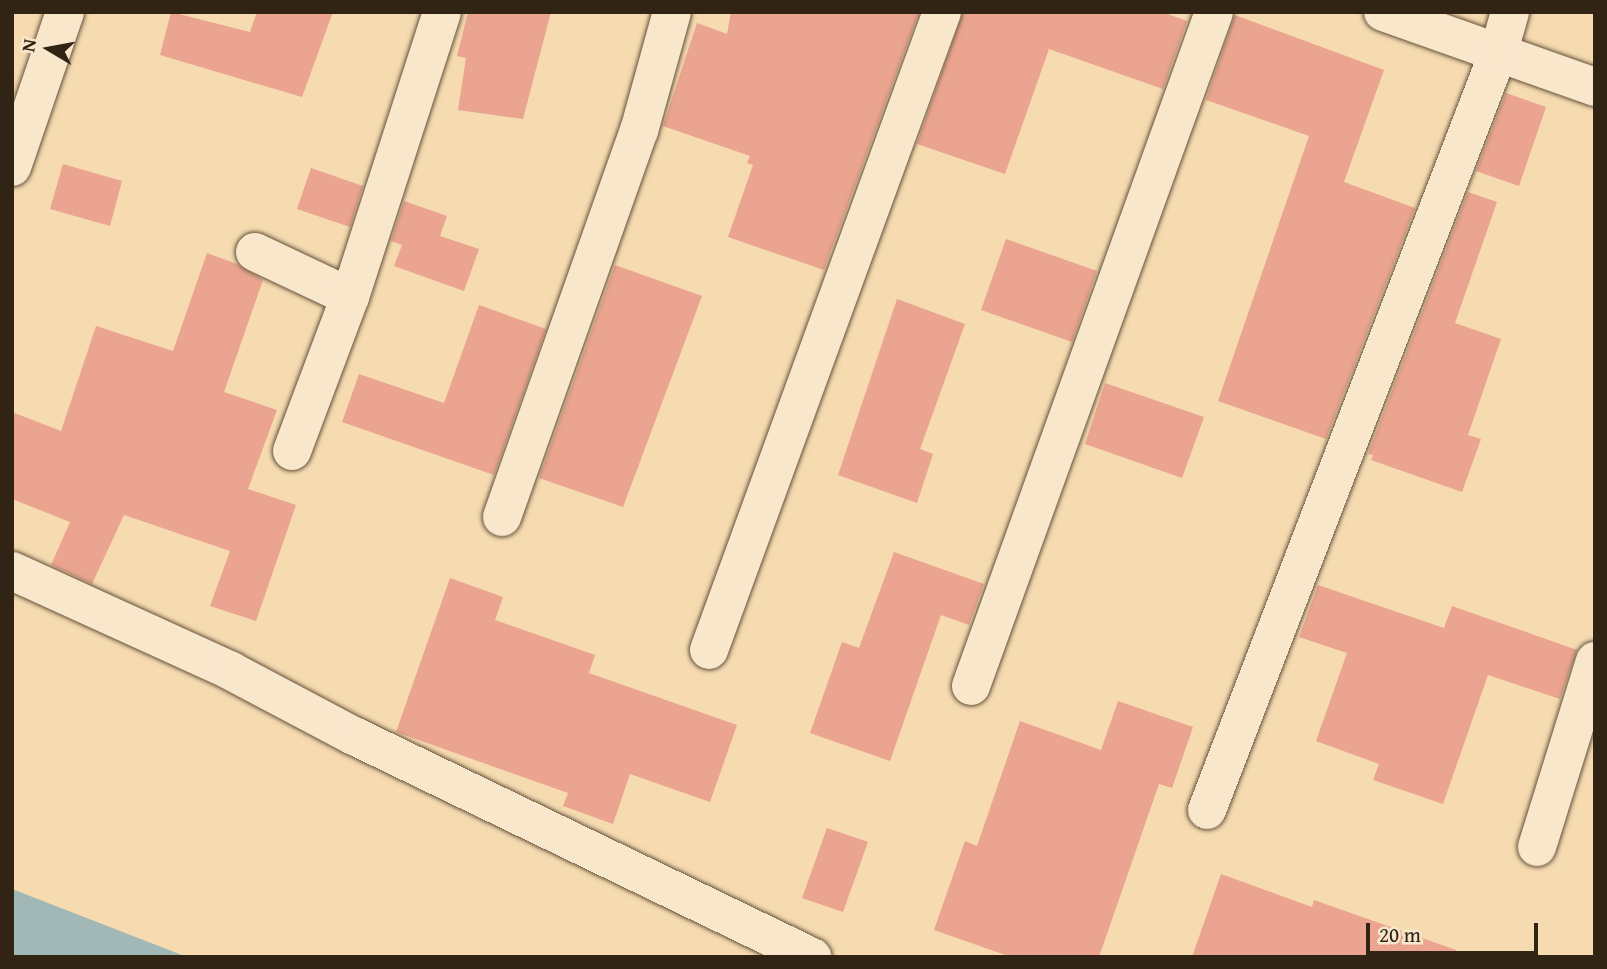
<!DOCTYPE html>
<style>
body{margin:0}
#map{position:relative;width:1607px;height:969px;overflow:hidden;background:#f6dab0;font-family:"Gentium Book Plus",serif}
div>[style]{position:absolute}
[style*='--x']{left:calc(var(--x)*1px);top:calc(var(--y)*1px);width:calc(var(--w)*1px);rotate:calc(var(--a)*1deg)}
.water>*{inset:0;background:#a1b8b6}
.building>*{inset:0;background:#eaa48f}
.roads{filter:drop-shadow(0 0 2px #63523c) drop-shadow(0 0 2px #63523c)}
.minor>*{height:38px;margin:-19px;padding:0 19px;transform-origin:19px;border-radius:19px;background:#f9e7cc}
span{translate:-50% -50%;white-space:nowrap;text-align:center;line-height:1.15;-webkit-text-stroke:7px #f9e7cc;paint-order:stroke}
.frame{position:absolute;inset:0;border:14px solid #322415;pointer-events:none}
.north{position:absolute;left:14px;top:14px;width:70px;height:70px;-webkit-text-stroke:5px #f9e7cc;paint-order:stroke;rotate:280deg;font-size:19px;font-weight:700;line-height:28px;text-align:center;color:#322415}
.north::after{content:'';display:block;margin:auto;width:24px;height:32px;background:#322415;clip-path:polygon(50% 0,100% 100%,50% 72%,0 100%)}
.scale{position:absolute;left:1366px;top:923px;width:172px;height:32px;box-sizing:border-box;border:4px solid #322415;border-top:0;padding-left:9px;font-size:21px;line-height:24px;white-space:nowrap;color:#322415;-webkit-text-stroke:5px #f9e7cc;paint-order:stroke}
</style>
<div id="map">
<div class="water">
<div style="clip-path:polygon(12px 889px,187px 957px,12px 957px)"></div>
</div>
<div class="building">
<div style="clip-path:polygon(171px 12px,250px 32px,257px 12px,333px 12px,302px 97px,160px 55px)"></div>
<div style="clip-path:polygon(468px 12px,551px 12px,523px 119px,458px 110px,466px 58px,457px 56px)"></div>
<div style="clip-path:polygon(731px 12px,919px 12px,824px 270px,728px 237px,753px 165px,747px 163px,750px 156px,663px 126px,697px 23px,727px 34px)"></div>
<div style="clip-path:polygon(963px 12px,1162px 12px,1187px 21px,1163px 89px,1049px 49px,1005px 174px,917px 144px)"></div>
<div style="clip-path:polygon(1235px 15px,1384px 70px,1344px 182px,1415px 208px,1326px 439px,1218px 401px,1309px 136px,1206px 100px)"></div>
<div style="clip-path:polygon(1506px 93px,1546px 107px,1519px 186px,1476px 171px)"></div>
<div style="clip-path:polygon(63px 164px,122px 181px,110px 226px,50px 209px)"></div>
<div style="clip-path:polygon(311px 168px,363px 186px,350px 227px,297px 209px)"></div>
<div style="clip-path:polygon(1468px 192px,1497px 202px,1455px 323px,1501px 339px,1468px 435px,1481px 439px,1462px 492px,1371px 460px,1373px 455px,1368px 454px)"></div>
<div style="clip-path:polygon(404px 201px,447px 216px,440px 236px,479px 249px,464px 291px,394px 266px,402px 245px,391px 241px)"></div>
<div style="clip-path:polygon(1006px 239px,1097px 271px,1072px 342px,981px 310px)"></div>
<div style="clip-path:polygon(207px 253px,237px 264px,263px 280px,224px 392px,277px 410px,248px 489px,296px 505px,256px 621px,210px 606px,230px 551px,124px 515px,92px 584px,51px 565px,70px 522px,12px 499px,12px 412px,61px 431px,96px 326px,173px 351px)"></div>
<div style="clip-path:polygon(615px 265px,702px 296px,623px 507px,539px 478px)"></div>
<div style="clip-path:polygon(897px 299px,965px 324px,920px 449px,933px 454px,917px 503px,838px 475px)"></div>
<div style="clip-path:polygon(479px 305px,546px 329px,494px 475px,342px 422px,359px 374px,444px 403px)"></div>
<div style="clip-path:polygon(1105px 383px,1204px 417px,1182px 478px,1085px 444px)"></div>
<div style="clip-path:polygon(894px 552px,984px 584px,969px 625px,941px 615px,890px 761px,810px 733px,842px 642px,859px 648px)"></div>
<div style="clip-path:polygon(450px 578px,503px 597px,495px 620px,595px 655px,589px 673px,737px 725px,710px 802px,630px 774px,613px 824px,563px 806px,568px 793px,396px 732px)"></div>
<div style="clip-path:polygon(1318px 585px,1444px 628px,1452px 606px,1577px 650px,1560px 699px,1488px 675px,1443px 804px,1373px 780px,1379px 764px,1316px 741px,1347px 653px,1299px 637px)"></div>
<div style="clip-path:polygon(1118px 701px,1193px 727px,1172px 788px,1159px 784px,1099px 957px,1011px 957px,934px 930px,965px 841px,977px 846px,1020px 721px,1101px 750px)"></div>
<div style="clip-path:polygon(827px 828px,868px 842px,843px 912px,802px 898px)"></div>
<div style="clip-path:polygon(1221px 874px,1312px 907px,1314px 900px,1456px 950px,1455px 957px,1192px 957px)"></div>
</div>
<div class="roads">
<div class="minor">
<div style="--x:1383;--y:12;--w:225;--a:19.5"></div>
<div style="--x:12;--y:167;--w:164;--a:-71.1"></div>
<div style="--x:255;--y:252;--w:105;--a:25.3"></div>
<div style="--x:292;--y:451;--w:165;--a:-69.4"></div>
<div style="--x:350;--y:297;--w:299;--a:-72.1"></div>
<div style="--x:502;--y:517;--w:410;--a:-70.5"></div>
<div style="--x:639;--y:131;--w:123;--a:-74.5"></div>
<div style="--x:12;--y:571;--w:241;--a:24.5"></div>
<div style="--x:231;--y:671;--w:139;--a:27.9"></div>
<div style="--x:354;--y:736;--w:509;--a:25.76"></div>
<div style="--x:709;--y:650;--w:679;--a:-69.94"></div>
<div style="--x:971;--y:686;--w:716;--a:-70.17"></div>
<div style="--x:1207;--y:810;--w:813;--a:-68.96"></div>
<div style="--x:1499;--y:51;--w:41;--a:-74.2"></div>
<div style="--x:1537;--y:847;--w:195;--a:-72.7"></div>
</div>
</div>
<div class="frame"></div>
<div class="north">N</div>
<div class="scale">20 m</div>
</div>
